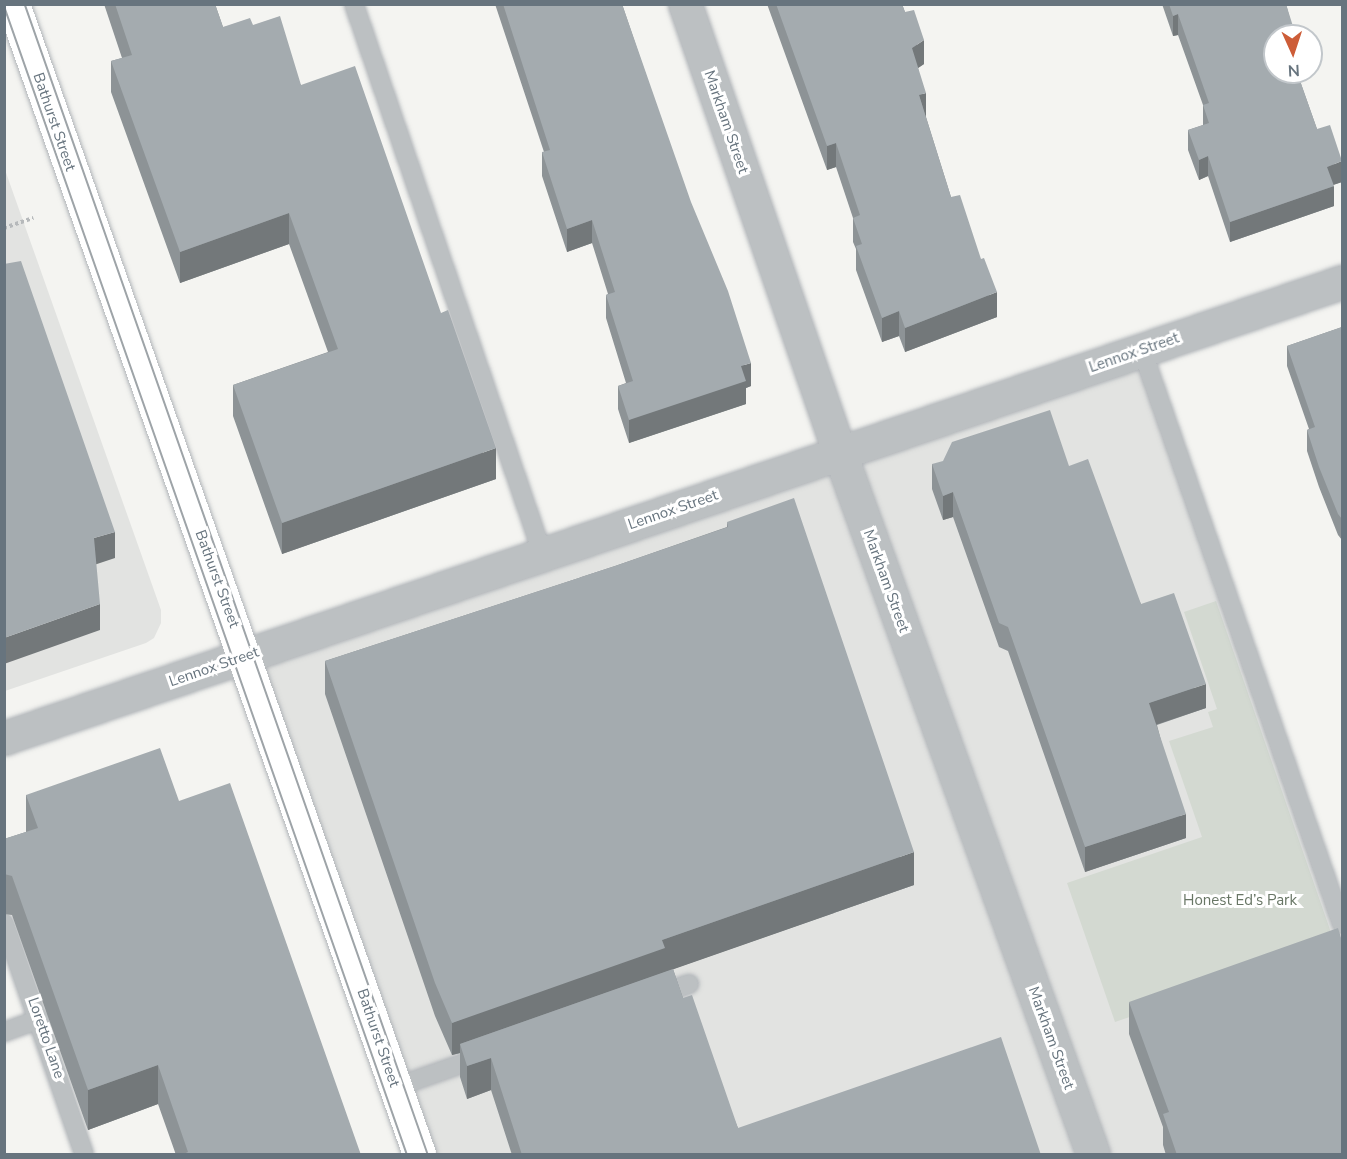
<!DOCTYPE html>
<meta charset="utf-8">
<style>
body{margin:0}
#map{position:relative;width:1347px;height:1159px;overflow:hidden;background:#f4f4f1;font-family:"Nunito Sans",sans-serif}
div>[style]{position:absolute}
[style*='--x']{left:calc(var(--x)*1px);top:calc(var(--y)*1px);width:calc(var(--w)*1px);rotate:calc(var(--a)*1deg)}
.built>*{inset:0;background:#e2e3e1}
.green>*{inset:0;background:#d3d9d1}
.path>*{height:4px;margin-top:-2px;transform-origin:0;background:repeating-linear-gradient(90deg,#b6b9bb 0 3px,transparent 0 6px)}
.roads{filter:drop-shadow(0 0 2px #b1b5b9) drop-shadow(0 0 2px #b1b5b9)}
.lane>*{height:18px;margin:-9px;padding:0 9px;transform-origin:9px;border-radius:9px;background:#bcc0c2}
.street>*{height:33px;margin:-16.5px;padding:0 16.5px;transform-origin:16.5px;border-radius:16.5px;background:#bcc0c2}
.secondary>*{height:33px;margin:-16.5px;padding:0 16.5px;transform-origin:16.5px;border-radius:16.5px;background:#fff}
.tram>*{height:1.5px;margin:-0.75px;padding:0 0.75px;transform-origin:0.75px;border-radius:0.75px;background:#9ea4a8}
.wall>*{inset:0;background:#8d9396}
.shaded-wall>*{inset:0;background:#73787a}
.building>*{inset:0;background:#a4abaf}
span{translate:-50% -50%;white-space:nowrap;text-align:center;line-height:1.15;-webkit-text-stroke:6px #fff;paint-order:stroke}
.street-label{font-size:15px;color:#67747e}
.park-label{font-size:15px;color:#687665}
.frame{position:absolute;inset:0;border:6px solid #67747e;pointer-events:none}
.north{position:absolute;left:1263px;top:24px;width:60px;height:60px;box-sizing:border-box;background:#fff;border:2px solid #c2c7cb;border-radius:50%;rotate:177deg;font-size:16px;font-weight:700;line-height:24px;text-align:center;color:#67747e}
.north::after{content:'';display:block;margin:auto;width:21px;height:27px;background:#cd5d38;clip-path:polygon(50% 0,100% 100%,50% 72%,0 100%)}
</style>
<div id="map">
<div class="built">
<div style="clip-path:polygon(4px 167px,161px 610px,161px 623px,154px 638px,146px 643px,5px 691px)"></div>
<div style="clip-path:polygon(1142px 350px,1342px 920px,1342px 1154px,420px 1154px,244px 656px)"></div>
</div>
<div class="green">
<div style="clip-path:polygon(1216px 601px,1336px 947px,1115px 1022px,1067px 883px,1202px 837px,1169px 741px,1213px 727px,1208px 712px,1217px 709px,1184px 612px)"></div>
</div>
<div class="path">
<div style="--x:4;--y:228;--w:31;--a:-19"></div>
</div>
<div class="roads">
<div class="lane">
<div style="--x:354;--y:4;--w:583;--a:71.07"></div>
<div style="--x:1142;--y:350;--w:608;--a:70.79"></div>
<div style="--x:4;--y:923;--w:244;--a:70.9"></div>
<div style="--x:657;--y:995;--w:34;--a:-19"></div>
<div style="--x:4;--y:1032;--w:38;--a:-20"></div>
<div style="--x:396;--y:1087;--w:90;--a:-19.4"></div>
</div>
<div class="street">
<div style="--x:685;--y:4;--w:476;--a:71"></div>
<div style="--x:840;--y:454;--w:744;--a:70.13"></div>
<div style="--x:4;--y:738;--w:1414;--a:-18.82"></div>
</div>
<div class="secondary">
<div style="--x:13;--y:4;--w:1220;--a:70.55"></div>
</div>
</div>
<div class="tram">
<div style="--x:25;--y:4;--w:1219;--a:70.69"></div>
<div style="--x:4;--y:5;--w:1218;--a:70.67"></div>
</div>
<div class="wall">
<div style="clip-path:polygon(104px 4px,215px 4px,223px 27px,253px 25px,301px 85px,496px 479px,282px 554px,233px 416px,233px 385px,328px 352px,289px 244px,180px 283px,111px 92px,111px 61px,122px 58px)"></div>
<div style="clip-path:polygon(495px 4px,622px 4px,751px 386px,746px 388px,746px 404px,629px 443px,618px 409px,618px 386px,626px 383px,606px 318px,606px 295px,608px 294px,592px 243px,567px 252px,542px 176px,542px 152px,544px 152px)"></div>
<div style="clip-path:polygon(767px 4px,902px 4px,924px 64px,918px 68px,926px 117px,951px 197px,997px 317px,905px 352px,899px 336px,882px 342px,856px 270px,856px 249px,853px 242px,853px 218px,836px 167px,827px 170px)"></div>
<div style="clip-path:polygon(1162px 4px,1286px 4px,1304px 72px,1304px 80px,1300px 81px,1317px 129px,1342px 182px,1333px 185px,1334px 206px,1230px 242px,1208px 176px,1199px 180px,1188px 150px,1188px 130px,1203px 125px,1203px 105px,1178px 35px,1173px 36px)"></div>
<div style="clip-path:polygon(1342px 327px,1342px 540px,1338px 535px,1319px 487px,1307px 451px,1307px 430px,1309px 429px,1287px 366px,1287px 346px)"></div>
<div style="clip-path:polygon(932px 464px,1069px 466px,1141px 604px,1206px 708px,1157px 725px,1186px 838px,1085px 872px,1008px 651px,999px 647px,953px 517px,943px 520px,932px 489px)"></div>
<div style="clip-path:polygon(727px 522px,914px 885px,673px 969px,683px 998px,738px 1128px,1041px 1155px,512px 1155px,491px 1090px,467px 1099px,460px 1077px,460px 1053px,452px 1055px,435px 1016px,325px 694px,325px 661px,615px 566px,727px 527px)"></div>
<div style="clip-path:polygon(26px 795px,179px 801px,361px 1155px,176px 1155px,158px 1104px,88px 1130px,12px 915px,4px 914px,4px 839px,26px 832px)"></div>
<div style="clip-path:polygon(1129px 1002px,1342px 1155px,1166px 1155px,1163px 1145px,1163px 1127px,1129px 1034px)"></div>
</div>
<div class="shaded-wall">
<div style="clip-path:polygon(1178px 14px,1178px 35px,1173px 36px,1173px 16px)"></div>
<div style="clip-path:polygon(924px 40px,924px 64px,912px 72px,912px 48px)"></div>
<div style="clip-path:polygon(1294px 72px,1304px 72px,1304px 80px,1294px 83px)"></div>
<div style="clip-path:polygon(926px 93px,926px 118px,919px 95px)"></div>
<div style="clip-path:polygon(836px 143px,836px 167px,827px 170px,827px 146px)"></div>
<div style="clip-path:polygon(1208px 156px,1208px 176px,1199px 180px,1199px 160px)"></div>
<div style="clip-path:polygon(1342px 161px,1342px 182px,1327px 187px,1327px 167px)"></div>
<div style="clip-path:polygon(1334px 186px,1334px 206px,1230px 242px,1230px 222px)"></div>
<div style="clip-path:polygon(289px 213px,289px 244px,180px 283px,180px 252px)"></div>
<div style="clip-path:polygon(592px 220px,592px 243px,567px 252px,567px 229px)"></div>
<div style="clip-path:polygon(997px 292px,997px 317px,905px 352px,905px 328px)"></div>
<div style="clip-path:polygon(899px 311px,899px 336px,882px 342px,882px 318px)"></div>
<div style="clip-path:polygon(751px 363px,751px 386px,746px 388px,746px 404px,629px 443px,629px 420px,741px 366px)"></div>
<div style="clip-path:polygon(496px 448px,496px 479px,282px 554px,282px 523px)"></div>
<div style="clip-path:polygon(953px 492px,953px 517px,943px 520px,943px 496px)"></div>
<div style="clip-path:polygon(115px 532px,115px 558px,94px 565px,94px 538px)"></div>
<div style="clip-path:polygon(100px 604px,100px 630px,4px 664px,4px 638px)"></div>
<div style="clip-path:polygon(1206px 684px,1206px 708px,1149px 727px,1149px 703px)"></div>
<div style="clip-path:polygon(1186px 814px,1186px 838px,1085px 872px,1085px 847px)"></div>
<div style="clip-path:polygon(914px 852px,914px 885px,460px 1044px,460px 1053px,452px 1055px,452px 1023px,662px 940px)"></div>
<div style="clip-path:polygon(491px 1058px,491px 1090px,467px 1099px,467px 1066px)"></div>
<div style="clip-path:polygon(158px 1065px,158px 1104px,88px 1130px,88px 1090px)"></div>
</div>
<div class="building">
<div style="clip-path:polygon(115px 4px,215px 4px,223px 27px,250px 18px,253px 25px,280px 16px,301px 85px,355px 66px,441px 313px,448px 310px,496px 448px,282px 523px,233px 385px,338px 349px,289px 213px,180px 252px,111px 61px,132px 55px)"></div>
<div style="clip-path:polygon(503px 4px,622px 4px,691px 202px,728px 291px,751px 363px,741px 366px,746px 381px,629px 420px,618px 386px,633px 381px,606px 295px,615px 292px,592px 220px,567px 229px,542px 152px,550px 150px)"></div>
<div style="clip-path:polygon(776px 4px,902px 4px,905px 12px,914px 10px,924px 40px,912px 48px,926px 93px,919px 95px,951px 197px,960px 195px,981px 259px,984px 258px,997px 292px,905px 328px,899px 311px,882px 318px,856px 246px,862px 244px,853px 218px,860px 215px,836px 143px,827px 146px)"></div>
<div style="clip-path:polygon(1169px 4px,1286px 4px,1296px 36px,1275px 36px,1275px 72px,1297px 72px,1317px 129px,1330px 125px,1342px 161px,1327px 167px,1334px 186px,1230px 222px,1208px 156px,1199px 160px,1188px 130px,1209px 123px,1203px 105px,1209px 103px,1178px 14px,1173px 16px)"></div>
<div style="clip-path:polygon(21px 261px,115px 532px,94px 538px,100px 604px,4px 638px,4px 264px)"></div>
<div style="clip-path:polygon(1342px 327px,1342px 519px,1338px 514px,1319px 467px,1307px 430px,1315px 427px,1287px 346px)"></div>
<div style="clip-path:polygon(1050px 410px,1069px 466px,1088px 459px,1141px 604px,1174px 593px,1206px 684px,1149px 703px,1186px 814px,1085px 847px,1008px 627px,999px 623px,953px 492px,943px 496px,932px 464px,943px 461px,952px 442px)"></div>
<div style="clip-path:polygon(794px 498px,914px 852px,662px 940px,665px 948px,452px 1023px,435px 983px,325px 661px,615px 566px,728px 527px,727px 522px)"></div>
<div style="clip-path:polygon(160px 748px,179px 801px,230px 783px,361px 1155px,181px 1155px,188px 1152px,158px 1065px,88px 1090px,12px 876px,4px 874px,4px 839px,38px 828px,26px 795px)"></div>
<div style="clip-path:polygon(1338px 928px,1342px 941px,1342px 1155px,1177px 1155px,1163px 1114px,1169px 1112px,1129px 1002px)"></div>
<div style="clip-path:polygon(673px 969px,683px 998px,692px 995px,738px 1128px,1001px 1037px,1041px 1155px,522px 1155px,491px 1058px,467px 1066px,460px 1044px)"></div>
</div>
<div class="street-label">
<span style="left:54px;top:122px;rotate:71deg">Bathurst Street</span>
<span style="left:726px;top:122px;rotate:71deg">Markham Street</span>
<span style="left:1134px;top:353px;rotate:-19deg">Lennox Street</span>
<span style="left:673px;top:510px;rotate:-19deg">Lennox Street</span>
<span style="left:217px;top:579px;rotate:70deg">Bathurst Street</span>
<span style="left:886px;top:581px;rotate:70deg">Markham Street</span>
<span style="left:214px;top:667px;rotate:-19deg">Lennox Street</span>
<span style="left:46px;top:1038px;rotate:71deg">Loretto Lane</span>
<span style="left:378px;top:1038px;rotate:71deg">Bathurst Street</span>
<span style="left:1051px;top:1038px;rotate:70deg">Markham Street</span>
</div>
<div class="park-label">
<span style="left:1240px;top:901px">Honest Ed’s Park</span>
</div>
<div class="frame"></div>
<div class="north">N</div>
</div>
